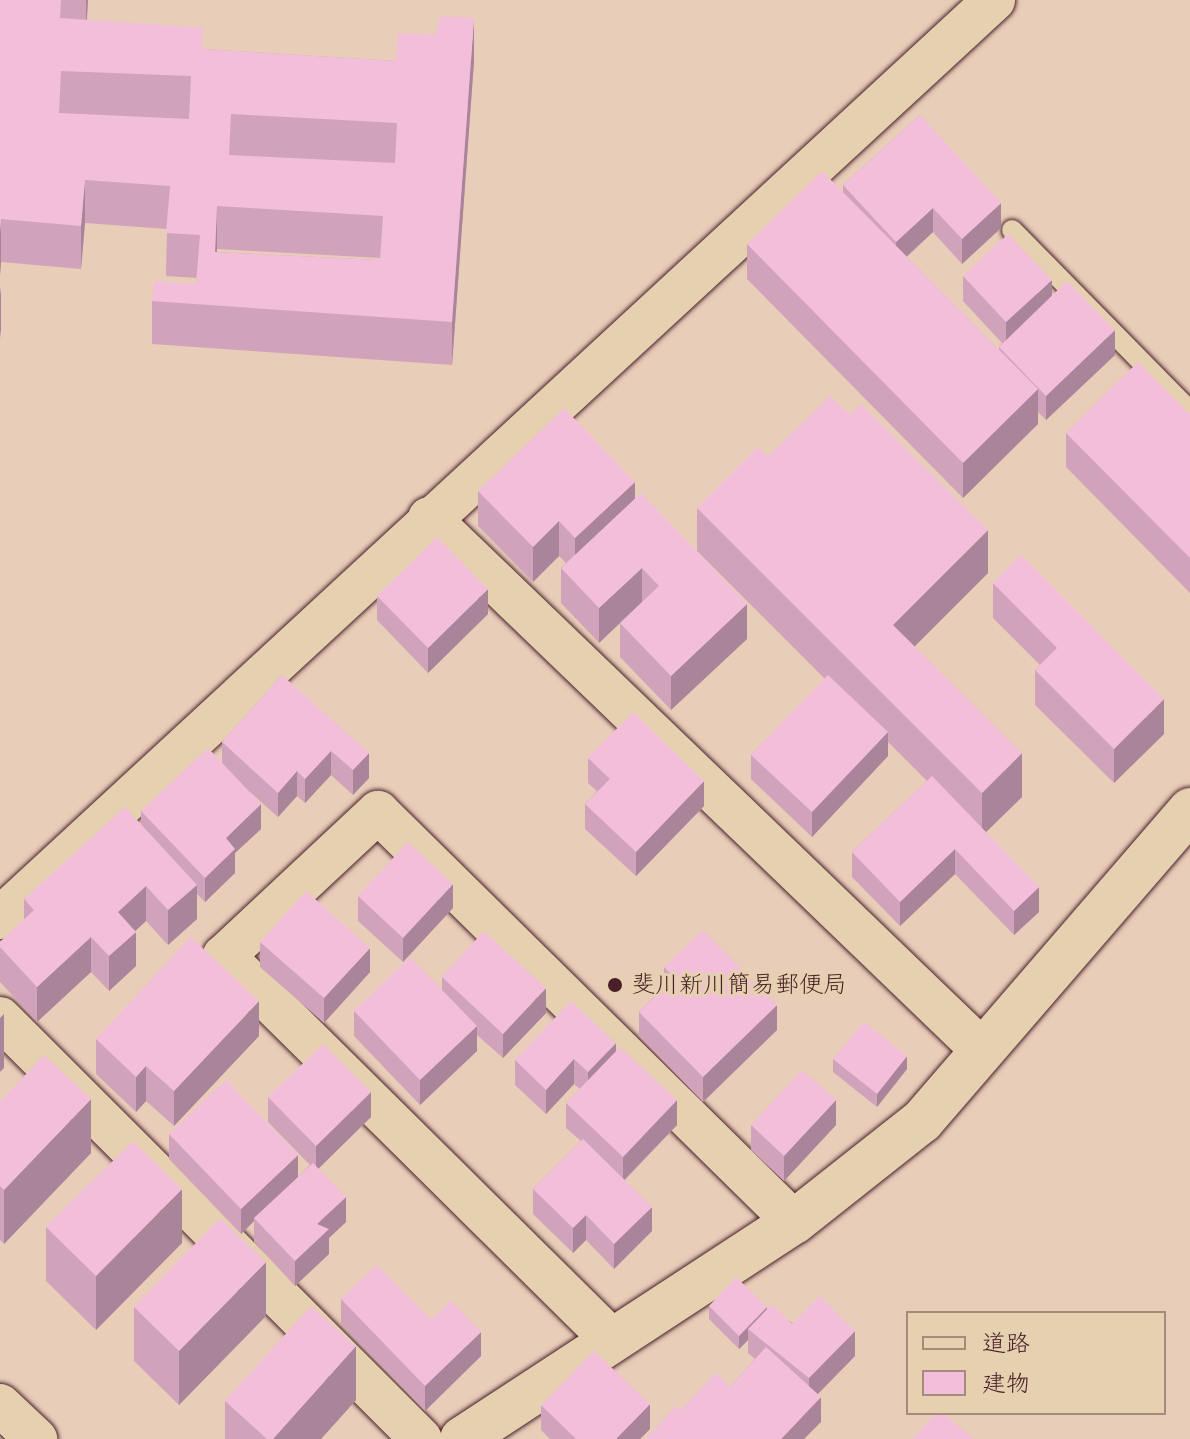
<!DOCTYPE html>
<meta charset="utf-8">
<style>
body{margin:0}
#map{position:relative;width:1190px;height:1439px;overflow:hidden;background:#e8cdb8;font-family:Sriracha,"Klee One",sans-serif}
div>[style]{position:absolute}
[style*='--x']{left:calc(var(--x)*1px);top:calc(var(--y)*1px);width:calc(var(--w)*1px);rotate:calc(var(--a)*1deg)}
.roads{filter:drop-shadow(0 0 2px #4a1f2b) drop-shadow(0 0 2px #4a1f2b)}
.service>*{height:20px;margin:-10px;padding:0 10px;transform-origin:10px;border-radius:10px;background:#e5d1af}
.minor>*{height:42px;margin:-21px;padding:0 21px;transform-origin:21px;border-radius:21px;background:#e5d1af}
.tertiary>*{height:44px;margin:-22px;padding:0 22px;transform-origin:22px;border-radius:22px;background:#e5d1af}
.wall>*{inset:0;background:#d1a3bb}
.shaded-wall>*{inset:0;background:#aa8599}
.building>*{inset:0;background:#f3beda}
.dots>*{width:22px;height:22px;translate:-50% -50%;box-sizing:border-box;border:4px solid #e5d1af;border-radius:50%}
span{translate:-50% -50%;white-space:nowrap;text-align:center;line-height:1.15;-webkit-text-stroke:6px #e5d1af;paint-order:stroke}
.poi-label{font-size:24px;color:#4a1f2b}
.left{translate:0 -50%;text-align:left}
.legend{position:absolute;left:906px;top:1311px;width:260px;height:104px;box-sizing:border-box;background:#e5d1af;border:2px solid #a78a7a;margin:0;padding:10px 14px;list-style:none;font-size:24px;color:#4a1f2b}
.legend li{display:flex;align-items:center;gap:16px;height:40px}
.legend b{width:40px;border:2px solid #a78a7a}
</style>
<div id="map">
<div class="roads">
<div class="service">
<div style="--x:1012;--y:230;--w:254;--a:45.5"></div>
</div>
<div class="minor">
<div style="--x:429;--y:518;--w:767;--a:43.89"></div>
<div style="--x:0;--y:918;--w:1353;--a:-42.72"></div>
<div style="--x:0;--y:1018;--w:595;--a:45"></div>
<div style="--x:609;--y:1337;--w:542;--a:-135.3"></div>
<div style="--x:224;--y:956;--w:211;--a:-43.1"></div>
<div style="--x:378;--y:812;--w:584;--a:44.58"></div>
<div style="--x:0;--y:1405;--w:50;--a:43.4"></div>
</div>
<div class="tertiary">
<div style="--x:462;--y:1439;--w:397;--a:-33.2"></div>
<div style="--x:794;--y:1222;--w:163;--a:-38.3"></div>
<div style="--x:922;--y:1121;--w:411;--a:-49.2"></div>
</div>
</div>
<div class="wall">
<div style="clip-path:polygon(evenodd,0 0,88px 0,87px 20px,203px 49px,396px 61px,474px 61px,452px 365px,152px 344px,152px 301px,196px 284px,197px 278px,166px 276px,167px 229px,85px 223px,81px 269px,1px 262px,0 275px,0 0,217px 249px,380px 258px,380px 260px,217px 252px,217px 249px)"></div>
<div style="clip-path:polygon(920px 115px,1001px 228px,962px 264px,933px 232px,907px 257px,999px 350px,999px 347px,1002px 343px,963px 301px,963px 276px,1052px 296px,1115px 355px,1046px 420px,1038px 412px,1038px 424px,963px 498px,747px 279px,747px 244px,843px 192px,843px 185px)"></div>
<div style="clip-path:polygon(1190px 414px,1190px 593px,1066px 467px,1066px 433px)"></div>
<div style="clip-path:polygon(768px 457px,988px 573px,914px 647px,1022px 797px,986px 832px,1039px 912px,1014px 935px,955px 874px,900px 926px,852px 877px,852px 852px,927px 781px,888px 742px,888px 756px,812px 837px,751px 779px,751px 755px,825px 679px,697px 551px,697px 508px)"></div>
<div style="clip-path:polygon(478px 491px,635px 499px,747px 639px,671px 710px,620px 657px,620px 623px,625px 618px,599px 643px,561px 603px,561px 568px,566px 563px,559px 556px,533px 582px,478px 526px)"></div>
<div style="clip-path:polygon(993px 583px,1164px 734px,1114px 783px,1035px 705px,1035px 670px,1040px 665px,993px 618px)"></div>
<div style="clip-path:polygon(377px 596px,488px 614px,428px 673px,377px 620px)"></div>
<div style="clip-path:polygon(282px 675px,369px 778px,353px 795px,331px 775px,305px 803px,297px 796px,278px 817px,250px 792px,261px 829px,235px 853px,235px 873px,205px 902px,197px 894px,197px 919px,168px 945px,146px 921px,135px 931px,136px 966px,109px 991px,91px 972px,37px 1022px,0 982px,0 942px,24px 920px,24px 899px,141px 824px,141px 811px,222px 763px,222px 742px)"></div>
<div style="clip-path:polygon(588px 758px,704px 806px,636px 876px,585px 829px,585px 804px,597px 791px,588px 783px)"></div>
<div style="clip-path:polygon(358px 896px,453px 908px,403px 962px,358px 921px)"></div>
<div style="clip-path:polygon(260px 942px,370px 972px,324px 1023px,260px 967px)"></div>
<div style="clip-path:polygon(664px 967px,777px 1030px,703px 1102px,639px 1036px,639px 1012px,664px 987px)"></div>
<div style="clip-path:polygon(442px 977px,546px 1013px,503px 1058px,477px 1035px,477px 1051px,420px 1105px,354px 1036px,354px 1011px,442px 990px)"></div>
<div style="clip-path:polygon(259px 1036px,174px 1126px,146px 1101px,136px 1112px,96px 1074px,96px 1039px)"></div>
<div style="clip-path:polygon(616px 1051px,677px 1125px,625px 1180px,652px 1231px,614px 1269px,586px 1240px,573px 1253px,533px 1214px,533px 1189px,581px 1141px,566px 1128px,566px 1103px,580px 1089px,574px 1084px,546px 1114px,515px 1085px,515px 1060px)"></div>
<div style="clip-path:polygon(833px 1059px,907px 1069px,877px 1107px,833px 1072px)"></div>
<div style="clip-path:polygon(268px 1097px,371px 1117px,318px 1169px,346px 1222px,329px 1238px,329px 1254px,295px 1286px,254px 1242px,254px 1221px,241px 1234px,169px 1159px,169px 1134px,298px 1177px,310px 1165px,268px 1122px)"></div>
<div style="clip-path:polygon(0 1102px,91px 1153px,4px 1244px,0 1240px)"></div>
<div style="clip-path:polygon(751px 1125px,836px 1125px,784px 1181px,751px 1150px)"></div>
<div style="clip-path:polygon(46px 1227px,182px 1243px,96px 1330px,46px 1281px)"></div>
<div style="clip-path:polygon(341px 1299px,431px 1320px,481px 1356px,425px 1411px,341px 1324px)"></div>
<div style="clip-path:polygon(709px 1306px,767px 1309px,855px 1356px,818px 1394px,821px 1422px,681px 1411px,730px 1387px,755px 1359px,748px 1353px,748px 1340px,739px 1349px,709px 1319px)"></div>
<div style="clip-path:polygon(134px 1307px,266px 1316px,179px 1405px,134px 1361px)"></div>
<div style="clip-path:polygon(356px 1400px,321px 1439px,225px 1439px,225px 1401px)"></div>
<div style="clip-path:polygon(541px 1405px,650px 1429px,640px 1439px,550px 1439px,541px 1430px)"></div>
</div>
<div class="shaded-wall">
<div style="clip-path:polygon(86px 0,88px 0,86px 32px)"></div>
<div style="clip-path:polygon(474px 18px,474px 61px,452px 365px,452px 322px)"></div>
<div style="clip-path:polygon(85px 180px,85px 223px,81px 269px,81px 226px)"></div>
<div style="clip-path:polygon(1001px 203px,1001px 228px,962px 264px,962px 239px)"></div>
<div style="clip-path:polygon(217px 206px,217px 249px,215px 295px,215px 252px)"></div>
<div style="clip-path:polygon(933px 208px,933px 232px,896px 266px,896px 242px)"></div>
<div style="clip-path:polygon(1px 219px,1px 262px,0 275px,0 232px)"></div>
<div style="clip-path:polygon(1052px 280px,1052px 305px,1006px 347px,1006px 322px)"></div>
<div style="clip-path:polygon(1px 287px,1px 330px,0 338px,0 295px)"></div>
<div style="clip-path:polygon(1115px 330px,1115px 355px,1046px 420px,1046px 396px)"></div>
<div style="clip-path:polygon(1038px 389px,1038px 424px,963px 498px,963px 463px)"></div>
<div style="clip-path:polygon(635px 482px,635px 517px,575px 573px,575px 538px)"></div>
<div style="clip-path:polygon(559px 521px,559px 556px,533px 582px,533px 547px)"></div>
<div style="clip-path:polygon(988px 530px,988px 573px,893px 668px,893px 625px)"></div>
<div style="clip-path:polygon(642px 568px,642px 602px,599px 643px,599px 608px)"></div>
<div style="clip-path:polygon(488px 589px,488px 614px,428px 673px,428px 648px)"></div>
<div style="clip-path:polygon(747px 604px,747px 639px,671px 710px,671px 676px)"></div>
<div style="clip-path:polygon(1164px 699px,1164px 734px,1114px 783px,1114px 749px)"></div>
<div style="clip-path:polygon(888px 732px,888px 756px,812px 837px,812px 812px)"></div>
<div style="clip-path:polygon(331px 751px,331px 775px,305px 803px,305px 779px)"></div>
<div style="clip-path:polygon(369px 753px,369px 778px,353px 795px,353px 770px)"></div>
<div style="clip-path:polygon(1022px 753px,1022px 797px,982px 836px,982px 793px)"></div>
<div style="clip-path:polygon(297px 771px,297px 796px,278px 817px,278px 793px)"></div>
<div style="clip-path:polygon(704px 781px,704px 806px,636px 876px,636px 852px)"></div>
<div style="clip-path:polygon(261px 804px,261px 829px,235px 853px,235px 873px,205px 902px,205px 878px,226px 838px)"></div>
<div style="clip-path:polygon(955px 849px,955px 874px,900px 926px,900px 902px)"></div>
<div style="clip-path:polygon(453px 884px,453px 908px,403px 962px,403px 938px)"></div>
<div style="clip-path:polygon(197px 885px,197px 919px,168px 945px,168px 910px)"></div>
<div style="clip-path:polygon(146px 886px,146px 921px,118px 947px,118px 912px)"></div>
<div style="clip-path:polygon(1039px 887px,1039px 912px,1014px 935px,1014px 911px)"></div>
<div style="clip-path:polygon(136px 932px,136px 966px,109px 991px,109px 956px)"></div>
<div style="clip-path:polygon(91px 937px,91px 972px,37px 1022px,37px 987px)"></div>
<div style="clip-path:polygon(370px 948px,370px 972px,324px 1023px,324px 998px)"></div>
<div style="clip-path:polygon(546px 988px,546px 1013px,503px 1058px,503px 1034px)"></div>
<div style="clip-path:polygon(259px 1001px,259px 1036px,174px 1126px,174px 1091px)"></div>
<div style="clip-path:polygon(777px 1005px,777px 1030px,703px 1102px,703px 1077px)"></div>
<div style="clip-path:polygon(4px 1014px,4px 1068px,0 1072px,0 1018px)"></div>
<div style="clip-path:polygon(477px 1026px,477px 1051px,420px 1105px,420px 1080px)"></div>
<div style="clip-path:polygon(616px 1043px,616px 1067px,588px 1097px,588px 1072px)"></div>
<div style="clip-path:polygon(907px 1056px,907px 1069px,877px 1107px,877px 1094px)"></div>
<div style="clip-path:polygon(574px 1059px,574px 1084px,546px 1114px,546px 1090px)"></div>
<div style="clip-path:polygon(146px 1066px,146px 1101px,136px 1112px,136px 1077px)"></div>
<div style="clip-path:polygon(371px 1092px,371px 1117px,316px 1171px,316px 1146px)"></div>
<div style="clip-path:polygon(91px 1099px,91px 1153px,4px 1244px,4px 1190px)"></div>
<div style="clip-path:polygon(677px 1100px,677px 1125px,623px 1181px,623px 1157px)"></div>
<div style="clip-path:polygon(836px 1100px,836px 1125px,784px 1181px,784px 1156px)"></div>
<div style="clip-path:polygon(298px 1155px,298px 1179px,254px 1218px,254px 1221px,241px 1234px,241px 1209px)"></div>
<div style="clip-path:polygon(182px 1189px,182px 1243px,96px 1330px,96px 1276px)"></div>
<div style="clip-path:polygon(346px 1197px,346px 1222px,329px 1238px,329px 1254px,295px 1286px,295px 1261px,317px 1224px)"></div>
<div style="clip-path:polygon(652px 1207px,652px 1231px,614px 1269px,614px 1244px)"></div>
<div style="clip-path:polygon(586px 1215px,586px 1240px,573px 1253px,573px 1228px)"></div>
<div style="clip-path:polygon(266px 1262px,266px 1316px,179px 1405px,179px 1351px)"></div>
<div style="clip-path:polygon(767px 1307px,767px 1320px,748px 1329px,748px 1340px,739px 1349px,739px 1336px)"></div>
<div style="clip-path:polygon(855px 1331px,855px 1356px,809px 1403px,809px 1378px)"></div>
<div style="clip-path:polygon(481px 1332px,481px 1356px,425px 1411px,425px 1386px)"></div>
<div style="clip-path:polygon(356px 1346px,356px 1400px,321px 1439px,273px 1439px)"></div>
<div style="clip-path:polygon(821px 1397px,821px 1422px,804px 1439px,781px 1439px)"></div>
<div style="clip-path:polygon(650px 1404px,650px 1429px,640px 1439px,616px 1439px)"></div>
</div>
<div class="building">
<div style="clip-path:polygon(evenodd,0 0,61px 0,60px 18px,203px 28px,202px 49px,396px 61px,398px 33px,435px 35px,441px 16px,474px 18px,452px 322px,152px 301px,154px 281px,196px 284px,200px 235px,166px 233px,170px 186px,85px 180px,81px 226px,1px 219px,0 232px,0 0,61px 71px,191px 76px,189px 119px,59px 113px,61px 71px,0 0,231px 114px,397px 123px,395px 163px,229px 155px,231px 114px,0 0,217px 206px,383px 216px,380px 260px,215px 252px,217px 206px)"></div>
<div style="clip-path:polygon(920px 115px,1001px 203px,962px 239px,933px 208px,896px 242px,843px 185px)"></div>
<div style="clip-path:polygon(822px 171px,1038px 389px,963px 463px,747px 244px)"></div>
<div style="clip-path:polygon(1008px 234px,1052px 280px,1006px 322px,963px 276px)"></div>
<div style="clip-path:polygon(1067px 281px,1115px 330px,1046px 396px,999px 347px)"></div>
<div style="clip-path:polygon(1138px 362px,1190px 414px,1190px 558px,1066px 433px)"></div>
<div style="clip-path:polygon(830px 396px,850px 415px,861px 404px,988px 530px,893px 625px,1022px 753px,982px 793px,697px 508px,758px 447px,768px 457px)"></div>
<div style="clip-path:polygon(564px 408px,635px 482px,575px 538px,559px 521px,533px 547px,478px 491px)"></div>
<div style="clip-path:polygon(641px 493px,747px 604px,671px 676px,620px 623px,659px 586px,642px 568px,599px 608px,561px 568px)"></div>
<div style="clip-path:polygon(437px 537px,488px 589px,428px 648px,377px 596px)"></div>
<div style="clip-path:polygon(1021px 555px,1164px 699px,1114px 749px,1035px 670px,1057px 648px,993px 583px)"></div>
<div style="clip-path:polygon(282px 675px,369px 753px,353px 770px,331px 751px,305px 779px,297px 771px,278px 793px,222px 742px)"></div>
<div style="clip-path:polygon(828px 675px,888px 732px,812px 812px,751px 755px)"></div>
<div style="clip-path:polygon(633px 712px,704px 781px,636px 852px,585px 804px,610px 779px,588px 758px)"></div>
<div style="clip-path:polygon(208px 748px,261px 804px,226px 838px,235px 849px,205px 878px,141px 811px)"></div>
<div style="clip-path:polygon(932px 776px,1039px 887px,1014px 911px,955px 849px,900px 902px,852px 852px)"></div>
<div style="clip-path:polygon(125px 807px,197px 885px,168px 910px,146px 886px,118px 912px,136px 932px,109px 956px,91px 937px,37px 987px,0 947px,0 942px,34px 910px,24px 899px)"></div>
<div style="clip-path:polygon(408px 842px,453px 884px,403px 938px,358px 896px)"></div>
<div style="clip-path:polygon(306px 891px,370px 948px,324px 998px,260px 942px)"></div>
<div style="clip-path:polygon(703px 930px,777px 1005px,703px 1077px,639px 1012px,674px 978px,664px 967px)"></div>
<div style="clip-path:polygon(484px 931px,546px 988px,503px 1034px,442px 977px)"></div>
<div style="clip-path:polygon(191px 937px,259px 1001px,174px 1091px,146px 1066px,136px 1077px,96px 1039px)"></div>
<div style="clip-path:polygon(410px 957px,477px 1026px,420px 1080px,354px 1011px)"></div>
<div style="clip-path:polygon(571px 1001px,616px 1043px,588px 1072px,574px 1059px,546px 1090px,515px 1060px)"></div>
<div style="clip-path:polygon(864px 1022px,907px 1056px,877px 1094px,833px 1059px)"></div>
<div style="clip-path:polygon(323px 1044px,371px 1092px,316px 1146px,268px 1097px)"></div>
<div style="clip-path:polygon(620px 1047px,677px 1100px,623px 1157px,566px 1103px)"></div>
<div style="clip-path:polygon(44px 1055px,91px 1099px,4px 1190px,0 1186px,0 1102px)"></div>
<div style="clip-path:polygon(802px 1070px,836px 1100px,784px 1156px,751px 1125px)"></div>
<div style="clip-path:polygon(226px 1080px,298px 1155px,241px 1209px,169px 1134px)"></div>
<div style="clip-path:polygon(583px 1139px,652px 1207px,614px 1244px,586px 1215px,573px 1228px,533px 1189px)"></div>
<div style="clip-path:polygon(133px 1141px,182px 1189px,96px 1276px,46px 1227px)"></div>
<div style="clip-path:polygon(313px 1163px,346px 1197px,317px 1224px,329px 1229px,295px 1261px,254px 1218px)"></div>
<div style="clip-path:polygon(220px 1218px,266px 1262px,179px 1351px,134px 1307px)"></div>
<div style="clip-path:polygon(377px 1265px,431px 1320px,451px 1301px,481px 1332px,425px 1386px,341px 1299px)"></div>
<div style="clip-path:polygon(736px 1277px,767px 1307px,739px 1336px,709px 1306px)"></div>
<div style="clip-path:polygon(820px 1296px,855px 1331px,809px 1378px,748px 1329px,772px 1304px,792px 1324px)"></div>
<div style="clip-path:polygon(311px 1306px,356px 1346px,273px 1439px,267px 1439px,225px 1401px)"></div>
<div style="clip-path:polygon(766px 1347px,821px 1397px,781px 1439px,713px 1439px,681px 1410px,716px 1373px,730px 1387px)"></div>
<div style="clip-path:polygon(594px 1351px,650px 1404px,616px 1439px,576px 1439px,541px 1405px)"></div>
<div style="clip-path:polygon(676px 1406px,712px 1439px,646px 1439px)"></div>
<div style="clip-path:polygon(936px 1413px,942px 1413px,974px 1439px,913px 1439px)"></div>
</div>
<div class="dots">
<div style="left:615px;top:985px;background:#4a1f2b"></div>
</div>
<div class="poi-label">
<span class="left" style="left:631px;top:985px">斐川新川簡易郵便局</span>
</div>
<ul class="legend">
<li><b style="height:10px;background:#e5d1af"></b>道路</li>
<li><b style="height:22px;background:#f3beda"></b>建物</li>
</ul>
</div>
